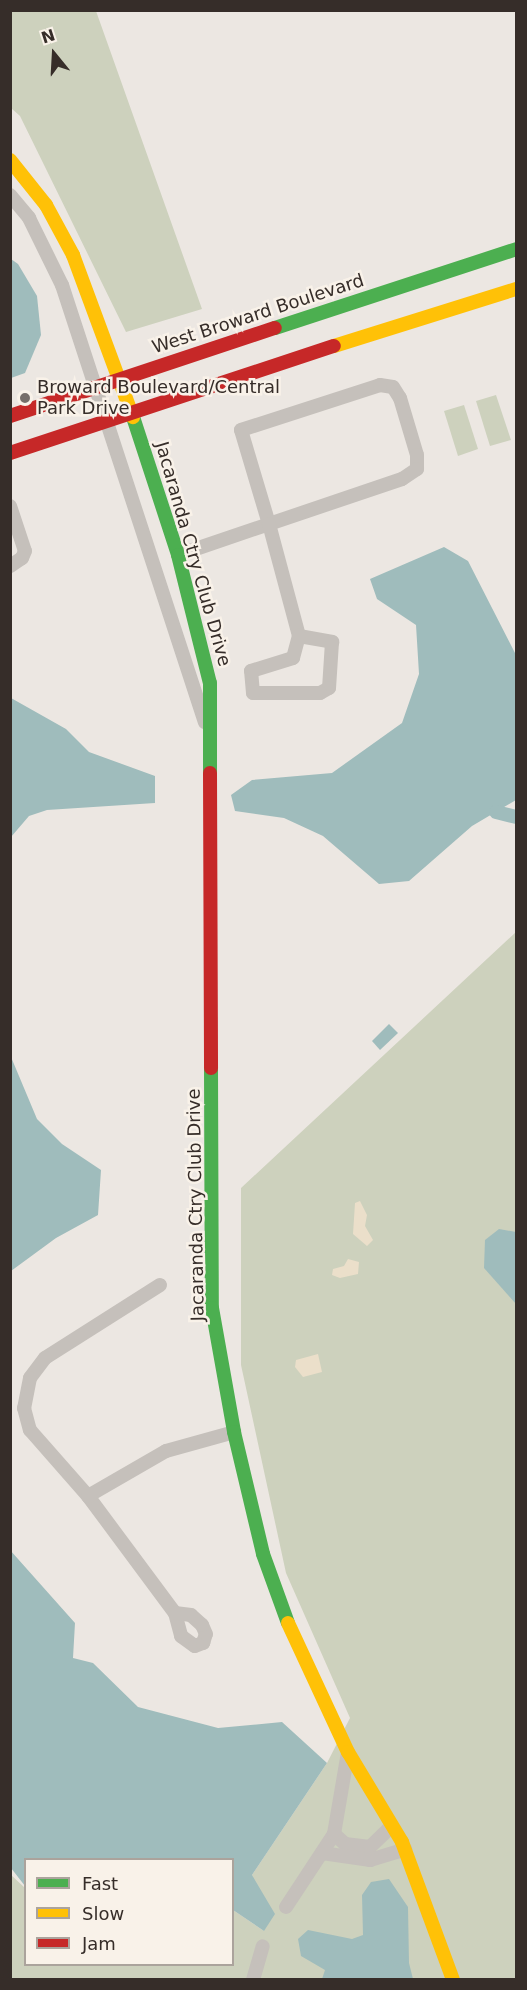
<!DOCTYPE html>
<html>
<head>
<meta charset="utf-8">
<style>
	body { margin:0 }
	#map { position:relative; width:527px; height:1990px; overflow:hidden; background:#ece7e2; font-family:"DejaVu Sans",sans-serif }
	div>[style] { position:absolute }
	.green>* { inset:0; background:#cdd1bd }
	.sand>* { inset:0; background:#ebdfca }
	.water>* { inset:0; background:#9fbcbc }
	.canal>* { height:14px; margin:-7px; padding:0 7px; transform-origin:7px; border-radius:7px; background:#9fbcbc }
	.street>* { height:14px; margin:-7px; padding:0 7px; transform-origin:7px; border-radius:7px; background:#c5c0bb }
	.fast>* { height:14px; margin:-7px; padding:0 7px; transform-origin:7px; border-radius:7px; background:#4caf50 }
	.slow>* { height:14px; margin:-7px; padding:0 7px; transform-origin:7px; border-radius:7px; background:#ffc107 }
	.jam>* { height:14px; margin:-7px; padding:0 7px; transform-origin:7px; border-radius:7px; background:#c62828 }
	.dots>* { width:16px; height:16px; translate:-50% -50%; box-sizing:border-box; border:3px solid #f9f2e9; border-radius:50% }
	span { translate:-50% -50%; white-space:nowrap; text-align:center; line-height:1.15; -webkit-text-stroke:5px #f9f2e9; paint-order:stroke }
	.street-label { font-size:18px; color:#362d29 }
	.poi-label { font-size:18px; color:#362d29 }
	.left { translate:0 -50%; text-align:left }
	.frame { position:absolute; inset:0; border:12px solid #362d29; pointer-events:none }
	.legend { position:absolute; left:24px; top:1858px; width:210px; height:108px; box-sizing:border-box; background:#f9f2e9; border:2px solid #aba39c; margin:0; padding:8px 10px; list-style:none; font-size:18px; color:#362d29 }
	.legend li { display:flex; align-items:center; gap:12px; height:30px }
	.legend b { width:30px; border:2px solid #aba39c }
	.north { position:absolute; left:24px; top:24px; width:60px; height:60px; -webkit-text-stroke:4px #f9f2e9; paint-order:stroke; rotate:342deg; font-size:16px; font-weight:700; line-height:24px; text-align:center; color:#362d29 }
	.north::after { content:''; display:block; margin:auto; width:21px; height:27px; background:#362d29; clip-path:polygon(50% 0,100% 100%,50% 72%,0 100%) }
</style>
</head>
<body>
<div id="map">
	<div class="green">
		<div style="clip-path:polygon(11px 10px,96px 11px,202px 309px,126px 332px,20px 116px,11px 108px)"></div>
		<div style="clip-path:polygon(496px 395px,511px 440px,490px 446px,476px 401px)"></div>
		<div style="clip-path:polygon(464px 405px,478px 449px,458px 456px,444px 411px)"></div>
		<div style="clip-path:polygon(516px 932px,516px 1979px,11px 1979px,10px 1874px,25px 1888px,26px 1964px,232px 1964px,233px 1910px,264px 1931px,252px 1875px,327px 1763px,350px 1718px,286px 1573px,241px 1365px,241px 1188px)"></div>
	</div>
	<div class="sand">
		<div style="clip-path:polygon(360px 1201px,367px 1215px,365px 1226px,373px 1240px,367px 1246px,353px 1234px,355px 1203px)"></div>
		<div style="clip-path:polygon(348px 1259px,359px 1262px,358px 1274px,340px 1278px,332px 1275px,333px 1269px,344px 1266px)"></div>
		<div style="clip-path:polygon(318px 1354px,322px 1372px,303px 1377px,295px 1367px,296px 1360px)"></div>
	</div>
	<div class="water">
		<div style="clip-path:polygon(11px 259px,18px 264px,37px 296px,41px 335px,25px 373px,11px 378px)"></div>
		<div style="clip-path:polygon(444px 547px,468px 561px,516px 655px,516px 800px,472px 826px,409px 881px,379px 884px,323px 836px,284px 818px,235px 811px,231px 795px,252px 780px,332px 773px,402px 723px,419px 674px,416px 625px,377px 599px,370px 579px)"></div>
		<div style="clip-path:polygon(11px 698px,66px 729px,89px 752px,155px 776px,155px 803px,47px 810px,29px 816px,11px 837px)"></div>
		<div style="clip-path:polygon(389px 1024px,398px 1033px,380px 1050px,372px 1041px)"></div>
		<div style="clip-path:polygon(11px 1057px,37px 1119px,62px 1144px,101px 1170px,98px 1215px,56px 1238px,11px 1271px)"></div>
		<div style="clip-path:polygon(499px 1229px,516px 1232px,516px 1304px,484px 1268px,485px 1240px)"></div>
		<div style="clip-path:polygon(10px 1550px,75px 1623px,73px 1658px,93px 1663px,138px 1707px,218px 1728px,282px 1722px,327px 1763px,252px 1875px,275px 1914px,264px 1931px,233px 1910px,232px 1860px,26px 1860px,25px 1886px,11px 1868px)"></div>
		<div style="clip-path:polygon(389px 1879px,408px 1907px,409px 1963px,413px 1979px,322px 1979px,325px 1970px,301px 1956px,298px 1939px,308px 1930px,352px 1939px,363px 1935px,362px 1895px,371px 1882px)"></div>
	</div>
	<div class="canal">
		<div style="left:496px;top:812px;width:21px;rotate:14deg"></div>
	</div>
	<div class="street">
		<div style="left:10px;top:195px;width:30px;rotate:50deg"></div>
		<div style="left:29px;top:218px;width:75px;rotate:63.8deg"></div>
		<div style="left:62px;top:285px;width:460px;rotate:71.9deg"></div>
		<div style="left:10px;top:506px;width:47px;rotate:71.6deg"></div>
		<div style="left:25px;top:551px;width:8px;rotate:113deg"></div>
		<div style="left:22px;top:558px;width:14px;rotate:146deg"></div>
		<div style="left:178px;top:555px;width:96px;rotate:-18.8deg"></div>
		<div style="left:269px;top:524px;width:98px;rotate:-106.6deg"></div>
		<div style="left:241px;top:430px;width:146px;rotate:-17.9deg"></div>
		<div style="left:380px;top:385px;width:13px;rotate:9deg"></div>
		<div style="left:393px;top:387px;width:13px;rotate:58deg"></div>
		<div style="left:400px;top:398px;width:59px;rotate:73.4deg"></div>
		<div style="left:417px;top:455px;width:14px;rotate:90deg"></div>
		<div style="left:417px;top:469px;width:18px;rotate:146deg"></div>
		<div style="left:402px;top:479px;width:140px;rotate:161.3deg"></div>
		<div style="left:269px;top:524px;width:116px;rotate:75deg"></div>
		<div style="left:299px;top:636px;width:34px;rotate:10deg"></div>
		<div style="left:332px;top:642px;width:46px;rotate:93.7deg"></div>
		<div style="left:329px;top:688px;width:10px;rotate:151deg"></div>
		<div style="left:320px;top:693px;width:67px;rotate:180deg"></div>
		<div style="left:253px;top:693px;width:22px;rotate:-95deg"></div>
		<div style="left:251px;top:671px;width:44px;rotate:-17.2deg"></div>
		<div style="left:293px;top:658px;width:23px;rotate:-75deg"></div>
		<div style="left:160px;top:1285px;width:136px;rotate:147.6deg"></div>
		<div style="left:45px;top:1358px;width:25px;rotate:127deg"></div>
		<div style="left:30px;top:1378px;width:31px;rotate:101deg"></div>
		<div style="left:24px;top:1408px;width:23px;rotate:75deg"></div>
		<div style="left:30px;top:1430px;width:88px;rotate:48.7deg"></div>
		<div style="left:88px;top:1496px;width:146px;rotate:53.4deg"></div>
		<div style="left:175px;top:1613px;width:24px;rotate:75deg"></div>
		<div style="left:181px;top:1636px;width:17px;rotate:36deg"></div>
		<div style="left:195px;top:1646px;width:9px;rotate:-21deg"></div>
		<div style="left:203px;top:1643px;width:9px;rotate:-72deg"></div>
		<div style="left:206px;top:1634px;width:10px;rotate:-114deg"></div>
		<div style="left:202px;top:1625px;width:15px;rotate:-138deg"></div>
		<div style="left:191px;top:1615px;width:16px;rotate:-173deg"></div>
		<div style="left:88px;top:1496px;width:90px;rotate:-30deg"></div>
		<div style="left:166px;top:1451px;width:71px;rotate:-15.6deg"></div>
		<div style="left:334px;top:1834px;width:15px;rotate:42deg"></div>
		<div style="left:345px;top:1844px;width:25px;rotate:7deg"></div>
		<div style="left:370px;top:1847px;width:30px;rotate:-44deg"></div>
		<div style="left:322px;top:1853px;width:49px;rotate:8.3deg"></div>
		<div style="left:370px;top:1860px;width:37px;rotate:-17deg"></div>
		<div style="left:286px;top:1907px;width:87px;rotate:-56.7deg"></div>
		<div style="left:334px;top:1834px;width:83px;rotate:-80.3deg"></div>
		<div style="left:253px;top:1980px;width:35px;rotate:-74deg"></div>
	</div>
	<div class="fast">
		<div style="left:275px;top:328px;width:254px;rotate:-18.1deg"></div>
		<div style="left:133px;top:417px;width:145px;rotate:71.9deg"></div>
		<div style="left:178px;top:555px;width:132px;rotate:76deg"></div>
		<div style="left:210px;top:683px;width:90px;rotate:90deg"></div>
		<div style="left:211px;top:1068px;width:240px;rotate:89.8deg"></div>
		<div style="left:212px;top:1308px;width:126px;rotate:79.9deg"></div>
		<div style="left:234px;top:1432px;width:125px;rotate:76.6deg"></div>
		<div style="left:263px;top:1554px;width:73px;rotate:70.1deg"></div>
	</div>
	<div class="slow">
		<div style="left:10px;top:160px;width:58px;rotate:51.3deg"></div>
		<div style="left:46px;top:205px;width:57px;rotate:61.6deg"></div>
		<div style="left:73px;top:255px;width:173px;rotate:69.7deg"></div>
		<div style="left:334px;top:346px;width:191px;rotate:-17.4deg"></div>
		<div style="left:288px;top:1623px;width:142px;rotate:65.1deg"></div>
		<div style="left:348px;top:1752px;width:105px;rotate:59deg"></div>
		<div style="left:402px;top:1842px;width:147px;rotate:69.7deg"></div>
	</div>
	<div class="jam">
		<div style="left:10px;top:416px;width:279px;rotate:-18.4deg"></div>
		<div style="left:10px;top:453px;width:341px;rotate:-18.3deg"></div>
		<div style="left:210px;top:773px;width:295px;rotate:89.8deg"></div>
	</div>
	<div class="dots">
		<div style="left:25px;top:398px;background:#766e6a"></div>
	</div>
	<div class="street-label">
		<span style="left:258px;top:314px;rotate:-18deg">West Broward Boulevard</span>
		<span style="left:193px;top:554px;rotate:74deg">Jacaranda Ctry Club Drive</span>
		<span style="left:196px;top:1205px;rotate:-91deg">Jacaranda Ctry Club Drive</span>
	</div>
	<div class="poi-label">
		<span class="left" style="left:37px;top:398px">Broward Boulevard/Central<br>Park Drive</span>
	</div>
	<div class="frame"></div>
	<ul class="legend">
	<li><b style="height:8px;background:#4caf50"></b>Fast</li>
	<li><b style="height:8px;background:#ffc107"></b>Slow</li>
	<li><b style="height:8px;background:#c62828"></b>Jam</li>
	</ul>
	<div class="north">N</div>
</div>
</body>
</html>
